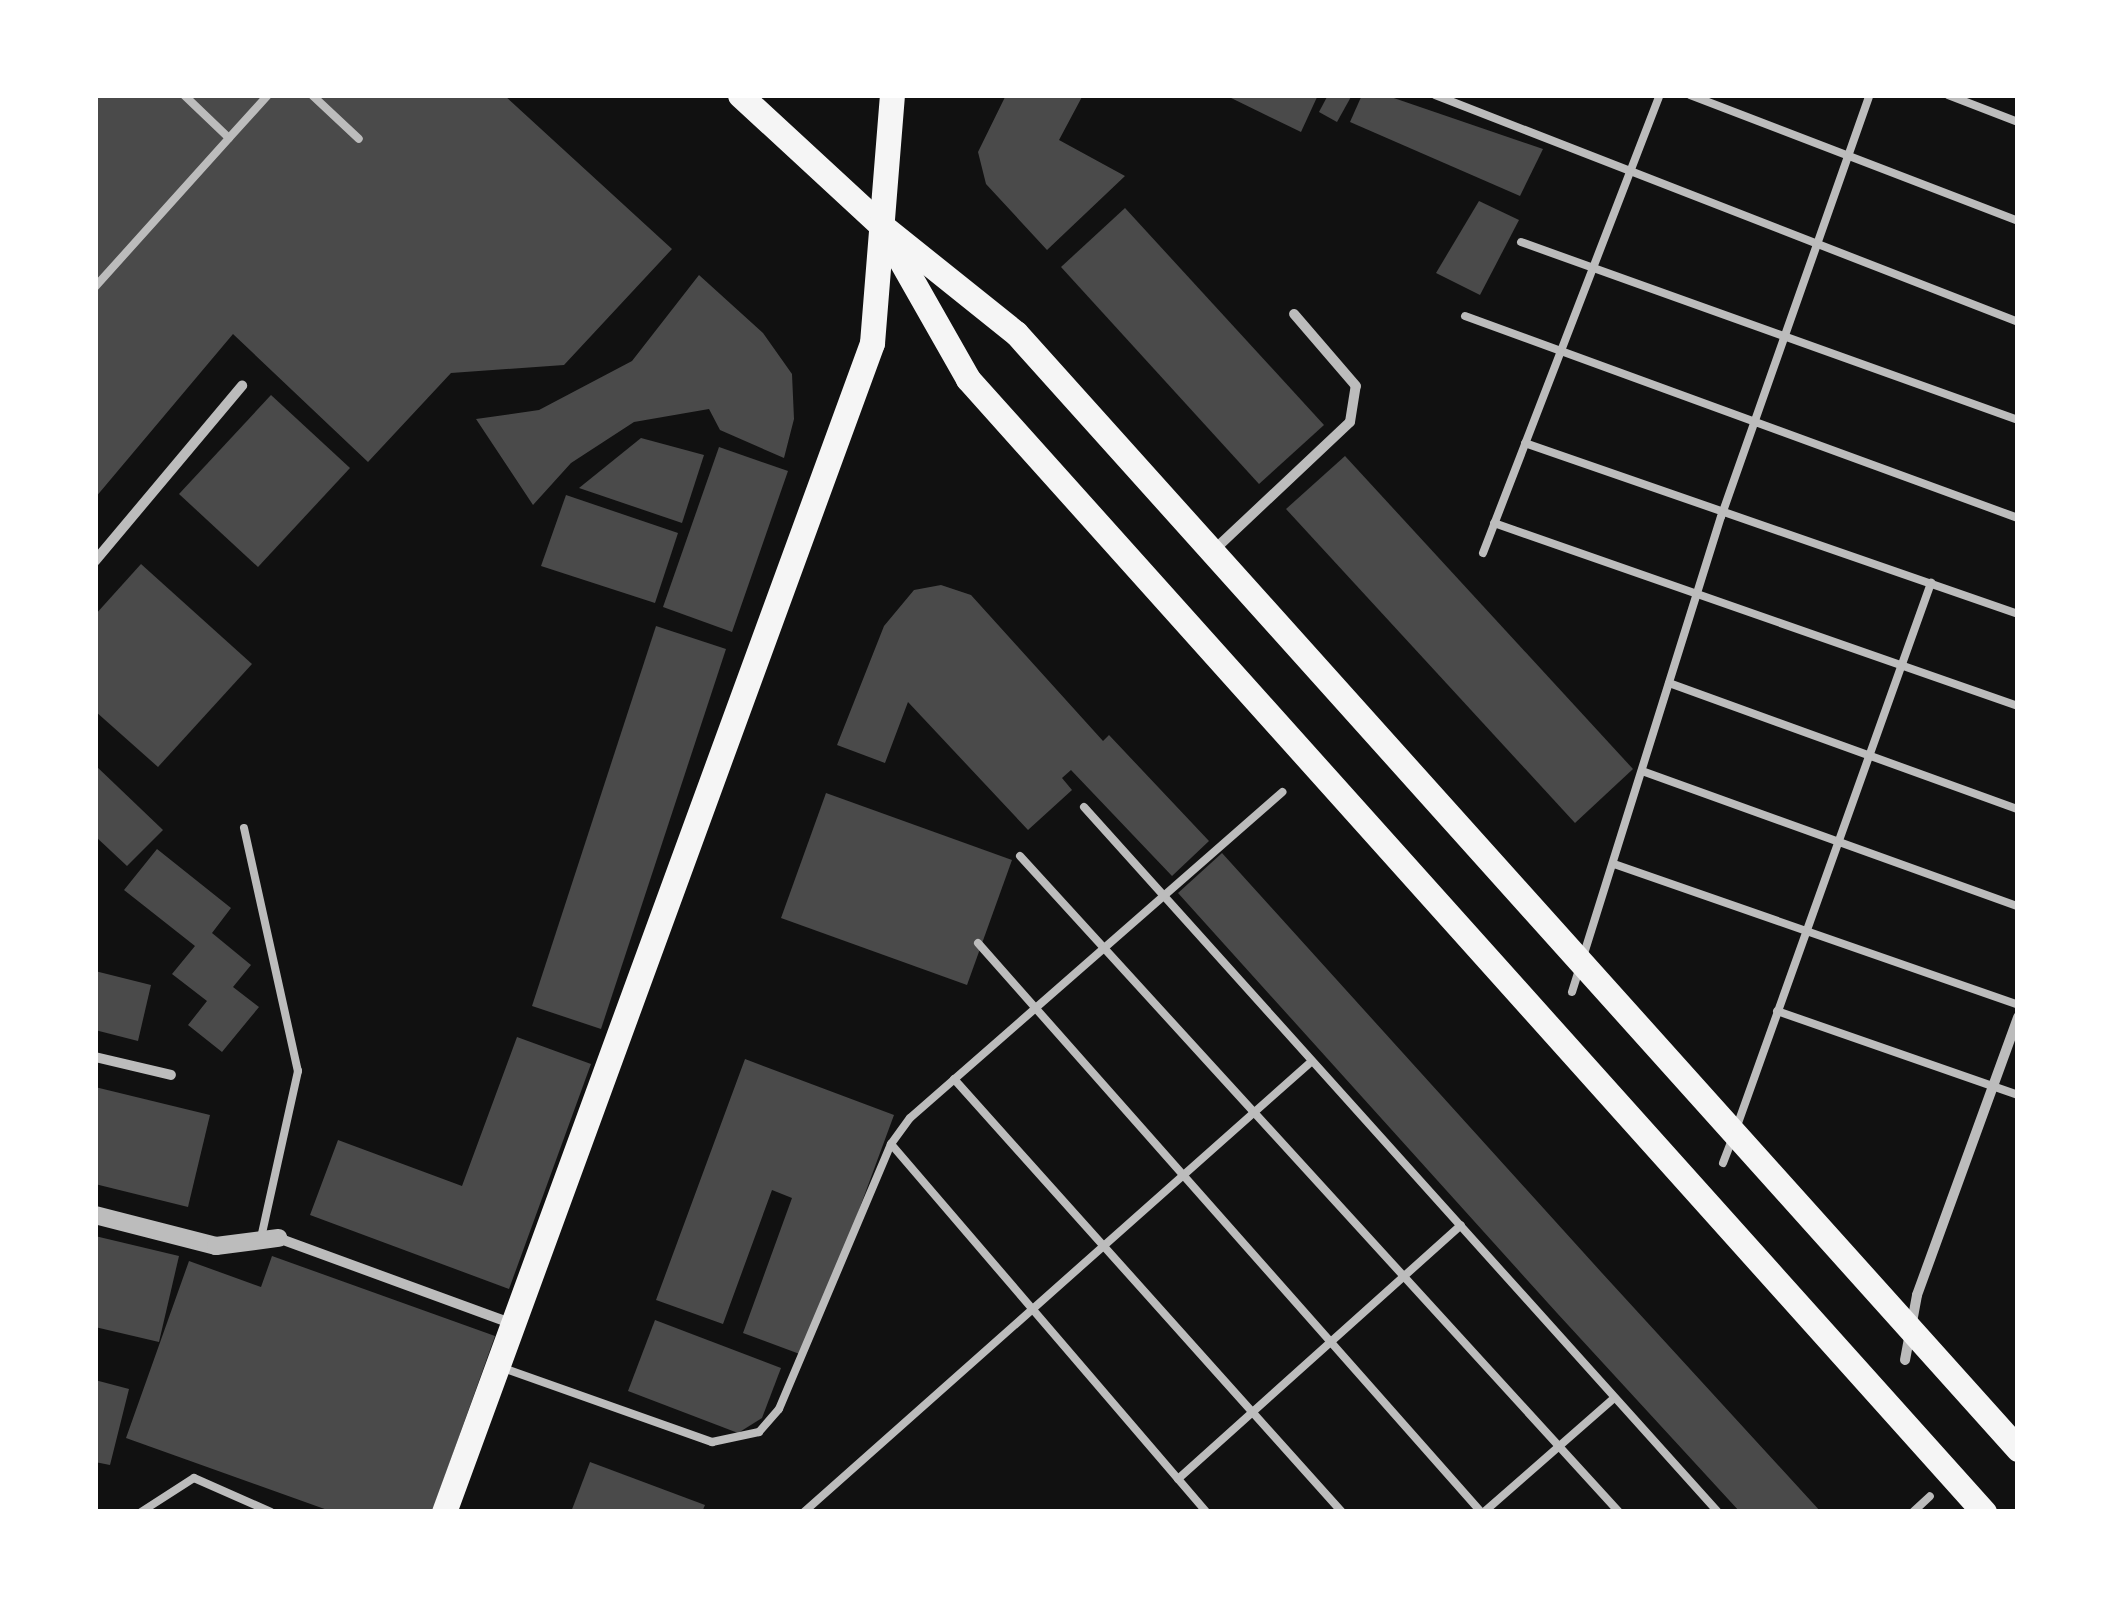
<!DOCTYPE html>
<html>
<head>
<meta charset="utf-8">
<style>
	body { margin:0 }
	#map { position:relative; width:2113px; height:1607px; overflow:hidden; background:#111; font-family:"Work Sans",sans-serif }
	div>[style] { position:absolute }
	.building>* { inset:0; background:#4a4a4a }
	.service>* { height:8px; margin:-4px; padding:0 4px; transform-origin:4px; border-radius:4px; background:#bcbcbc }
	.minor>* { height:10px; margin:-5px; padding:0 5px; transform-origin:5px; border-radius:5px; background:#bcbcbc }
	.tertiary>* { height:18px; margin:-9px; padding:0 9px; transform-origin:9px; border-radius:9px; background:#bcbcbc }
	.primary>* { height:25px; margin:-12.5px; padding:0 12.5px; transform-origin:12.5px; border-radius:12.5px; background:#f5f5f5 }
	span { translate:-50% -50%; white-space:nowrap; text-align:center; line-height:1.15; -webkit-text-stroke:10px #fff; paint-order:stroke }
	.frame { position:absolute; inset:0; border:98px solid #fff; pointer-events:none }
</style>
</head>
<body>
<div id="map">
	<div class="building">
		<div style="clip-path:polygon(95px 95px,504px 95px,672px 249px,564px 365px,451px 373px,368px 462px,233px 334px,95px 498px)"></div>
		<div style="clip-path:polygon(1006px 95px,1083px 95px,1059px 140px,1125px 176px,1047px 250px,986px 184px,978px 152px)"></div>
		<div style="clip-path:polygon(1225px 95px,1318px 95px,1301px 132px)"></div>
		<div style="clip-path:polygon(1328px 95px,1352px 95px,1337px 122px,1319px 112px)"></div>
		<div style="clip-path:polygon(1362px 95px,1385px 95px,1543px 149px,1520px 196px,1350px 122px)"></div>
		<div style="clip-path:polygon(1479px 201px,1519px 220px,1480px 295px,1436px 273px)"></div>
		<div style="clip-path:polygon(1125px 208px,1324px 425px,1259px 484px,1061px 267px)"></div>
		<div style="clip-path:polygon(699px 275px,763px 333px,792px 374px,794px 419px,784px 458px,720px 430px,709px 409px,634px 422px,571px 463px,533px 505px,476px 419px,539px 410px,632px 361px)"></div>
		<div style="clip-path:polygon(271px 395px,350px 468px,258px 567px,179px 494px)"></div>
		<div style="clip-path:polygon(641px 438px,704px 455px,682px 523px,579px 488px)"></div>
		<div style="clip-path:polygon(719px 447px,788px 471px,732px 632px,663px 607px)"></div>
		<div style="clip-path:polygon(1345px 456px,1633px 769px,1575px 823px,1286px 509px)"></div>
		<div style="clip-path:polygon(566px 495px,678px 533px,655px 603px,541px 566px)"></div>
		<div style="clip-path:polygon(141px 564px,252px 664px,158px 767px,95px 711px,95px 615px)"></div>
		<div style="clip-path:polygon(941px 585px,971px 595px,1103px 741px,1109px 735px,1209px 841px,1172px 876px,1071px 770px,1062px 778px,1072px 790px,1028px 830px,908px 702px,885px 763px,837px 745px,884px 626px,914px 590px)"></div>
		<div style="clip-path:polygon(656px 626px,726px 649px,601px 1029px,532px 1006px)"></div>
		<div style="clip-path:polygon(95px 765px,163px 830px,127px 866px,95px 836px)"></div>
		<div style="clip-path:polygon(826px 793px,1012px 860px,967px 985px,781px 918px)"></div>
		<div style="clip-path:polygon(157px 849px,231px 908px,212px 933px,251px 965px,233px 987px,259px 1007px,222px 1052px,188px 1025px,207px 1001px,172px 974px,195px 946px,124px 890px)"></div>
		<div style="clip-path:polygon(1222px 853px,1602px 1273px,1821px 1512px,1740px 1512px,1557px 1313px,1178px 893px)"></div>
		<div style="clip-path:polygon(95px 971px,151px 985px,138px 1041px,95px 1030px)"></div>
		<div style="clip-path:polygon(517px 1037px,591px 1064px,509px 1289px,310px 1215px,338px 1140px,462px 1186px)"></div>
		<div style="clip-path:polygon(745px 1059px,894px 1115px,805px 1356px,743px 1333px,792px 1198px,772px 1190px,723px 1324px,656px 1300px)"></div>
		<div style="clip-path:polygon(95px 1087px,210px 1115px,188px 1207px,95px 1184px)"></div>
		<div style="clip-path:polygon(95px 1236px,179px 1256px,159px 1342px,95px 1327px)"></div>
		<div style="clip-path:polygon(272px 1256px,495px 1336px,432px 1512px,333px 1512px,126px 1438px,189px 1261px,261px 1287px)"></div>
		<div style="clip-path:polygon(655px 1320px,781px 1368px,762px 1418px,738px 1433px,628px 1391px)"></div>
		<div style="clip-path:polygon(95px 1380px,129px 1389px,110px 1465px,95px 1462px)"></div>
		<div style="clip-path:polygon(590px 1462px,705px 1505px,702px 1512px,571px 1512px)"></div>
	</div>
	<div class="service">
		<div style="left:184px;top:95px;width:62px;rotate:43.7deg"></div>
		<div style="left:229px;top:138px;width:58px;rotate:-47.8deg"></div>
		<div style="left:312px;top:95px;width:64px;rotate:43.1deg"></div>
		<div style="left:1435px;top:95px;width:626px;rotate:21.27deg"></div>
		<div style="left:1690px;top:95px;width:351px;rotate:21deg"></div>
		<div style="left:1948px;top:95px;width:75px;rotate:21.1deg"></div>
		<div style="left:1521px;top:242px;width:528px;rotate:19.7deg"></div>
		<div style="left:95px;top:287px;width:200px;rotate:-48deg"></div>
		<div style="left:1465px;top:316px;width:589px;rotate:20.07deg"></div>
		<div style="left:1525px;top:443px;width:522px;rotate:19.13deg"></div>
		<div style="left:1494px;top:523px;width:555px;rotate:19.25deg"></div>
		<div style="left:1483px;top:553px;width:491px;rotate:-68.9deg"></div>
		<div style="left:1669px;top:683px;width:371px;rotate:19.9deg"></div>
		<div style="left:1642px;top:771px;width:400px;rotate:19.8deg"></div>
		<div style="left:1084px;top:807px;width:948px;rotate:48.04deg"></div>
		<div style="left:244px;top:828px;width:249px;rotate:77.5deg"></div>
		<div style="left:298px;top:1071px;width:171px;rotate:102.5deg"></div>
		<div style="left:1020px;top:856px;width:888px;rotate:47.6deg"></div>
		<div style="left:1614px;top:864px;width:428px;rotate:19.2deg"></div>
		<div style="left:978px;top:943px;width:759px;rotate:48.52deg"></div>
		<div style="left:1572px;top:992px;width:498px;rotate:-72.6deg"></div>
		<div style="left:1721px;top:517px;width:448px;rotate:-70.6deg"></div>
		<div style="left:1777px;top:1011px;width:255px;rotate:19.2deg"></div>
		<div style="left:954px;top:1079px;width:581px;rotate:48.14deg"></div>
		<div style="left:1737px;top:1126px;width:577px;rotate:-70.34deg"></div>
		<div style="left:891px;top:1144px;width:484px;rotate:49.4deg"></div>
		<div style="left:1723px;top:1163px;width:26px;rotate:-69deg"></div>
		<div style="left:503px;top:1368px;width:222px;rotate:19.5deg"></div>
		<div style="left:712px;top:1442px;width:48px;rotate:-12deg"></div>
		<div style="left:759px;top:1432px;width:30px;rotate:-49deg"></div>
		<div style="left:779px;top:1409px;width:288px;rotate:-67.1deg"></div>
		<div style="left:891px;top:1144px;width:32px;rotate:-54deg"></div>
		<div style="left:910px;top:1118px;width:495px;rotate:-41.2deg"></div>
		<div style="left:1178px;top:1479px;width:380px;rotate:-41.9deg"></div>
		<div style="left:141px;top:1512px;width:63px;rotate:-32.7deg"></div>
		<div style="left:194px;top:1478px;width:84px;rotate:23.8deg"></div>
		<div style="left:804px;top:1512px;width:679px;rotate:-41.6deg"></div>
		<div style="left:1484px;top:1512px;width:173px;rotate:-41.2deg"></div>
		<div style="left:1913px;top:1512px;width:23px;rotate:-43deg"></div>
	</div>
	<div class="minor">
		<div style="left:1213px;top:551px;width:188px;rotate:-43.3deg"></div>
		<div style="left:1350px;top:422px;width:36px;rotate:-81deg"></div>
		<div style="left:1356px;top:386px;width:95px;rotate:-130.7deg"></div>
		<div style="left:95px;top:561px;width:229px;rotate:-50deg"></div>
		<div style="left:95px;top:1057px;width:78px;rotate:13.3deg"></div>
		<div style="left:278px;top:1238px;width:250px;rotate:20.1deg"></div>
		<div style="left:1905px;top:1360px;width:66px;rotate:-79.5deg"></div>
		<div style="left:1917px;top:1295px;width:296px;rotate:-70deg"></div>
	</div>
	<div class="tertiary">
		<div style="left:95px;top:1215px;width:125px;rotate:14.4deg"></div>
		<div style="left:216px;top:1246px;width:63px;rotate:-7.4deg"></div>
	</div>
	<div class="primary">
		<div style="left:740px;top:95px;width:192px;rotate:42.7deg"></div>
		<div style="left:881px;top:225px;width:173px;rotate:38.7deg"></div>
		<div style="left:1016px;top:333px;width:1500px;rotate:48.08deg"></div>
		<div style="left:888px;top:238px;width:162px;rotate:60.4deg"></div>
		<div style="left:968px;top:379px;width:1522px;rotate:48.12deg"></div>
		<div style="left:444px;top:1512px;width:1245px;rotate:-69.89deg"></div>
		<div style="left:872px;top:343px;width:249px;rotate:-85.4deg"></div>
	</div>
	<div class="frame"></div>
</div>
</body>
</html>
